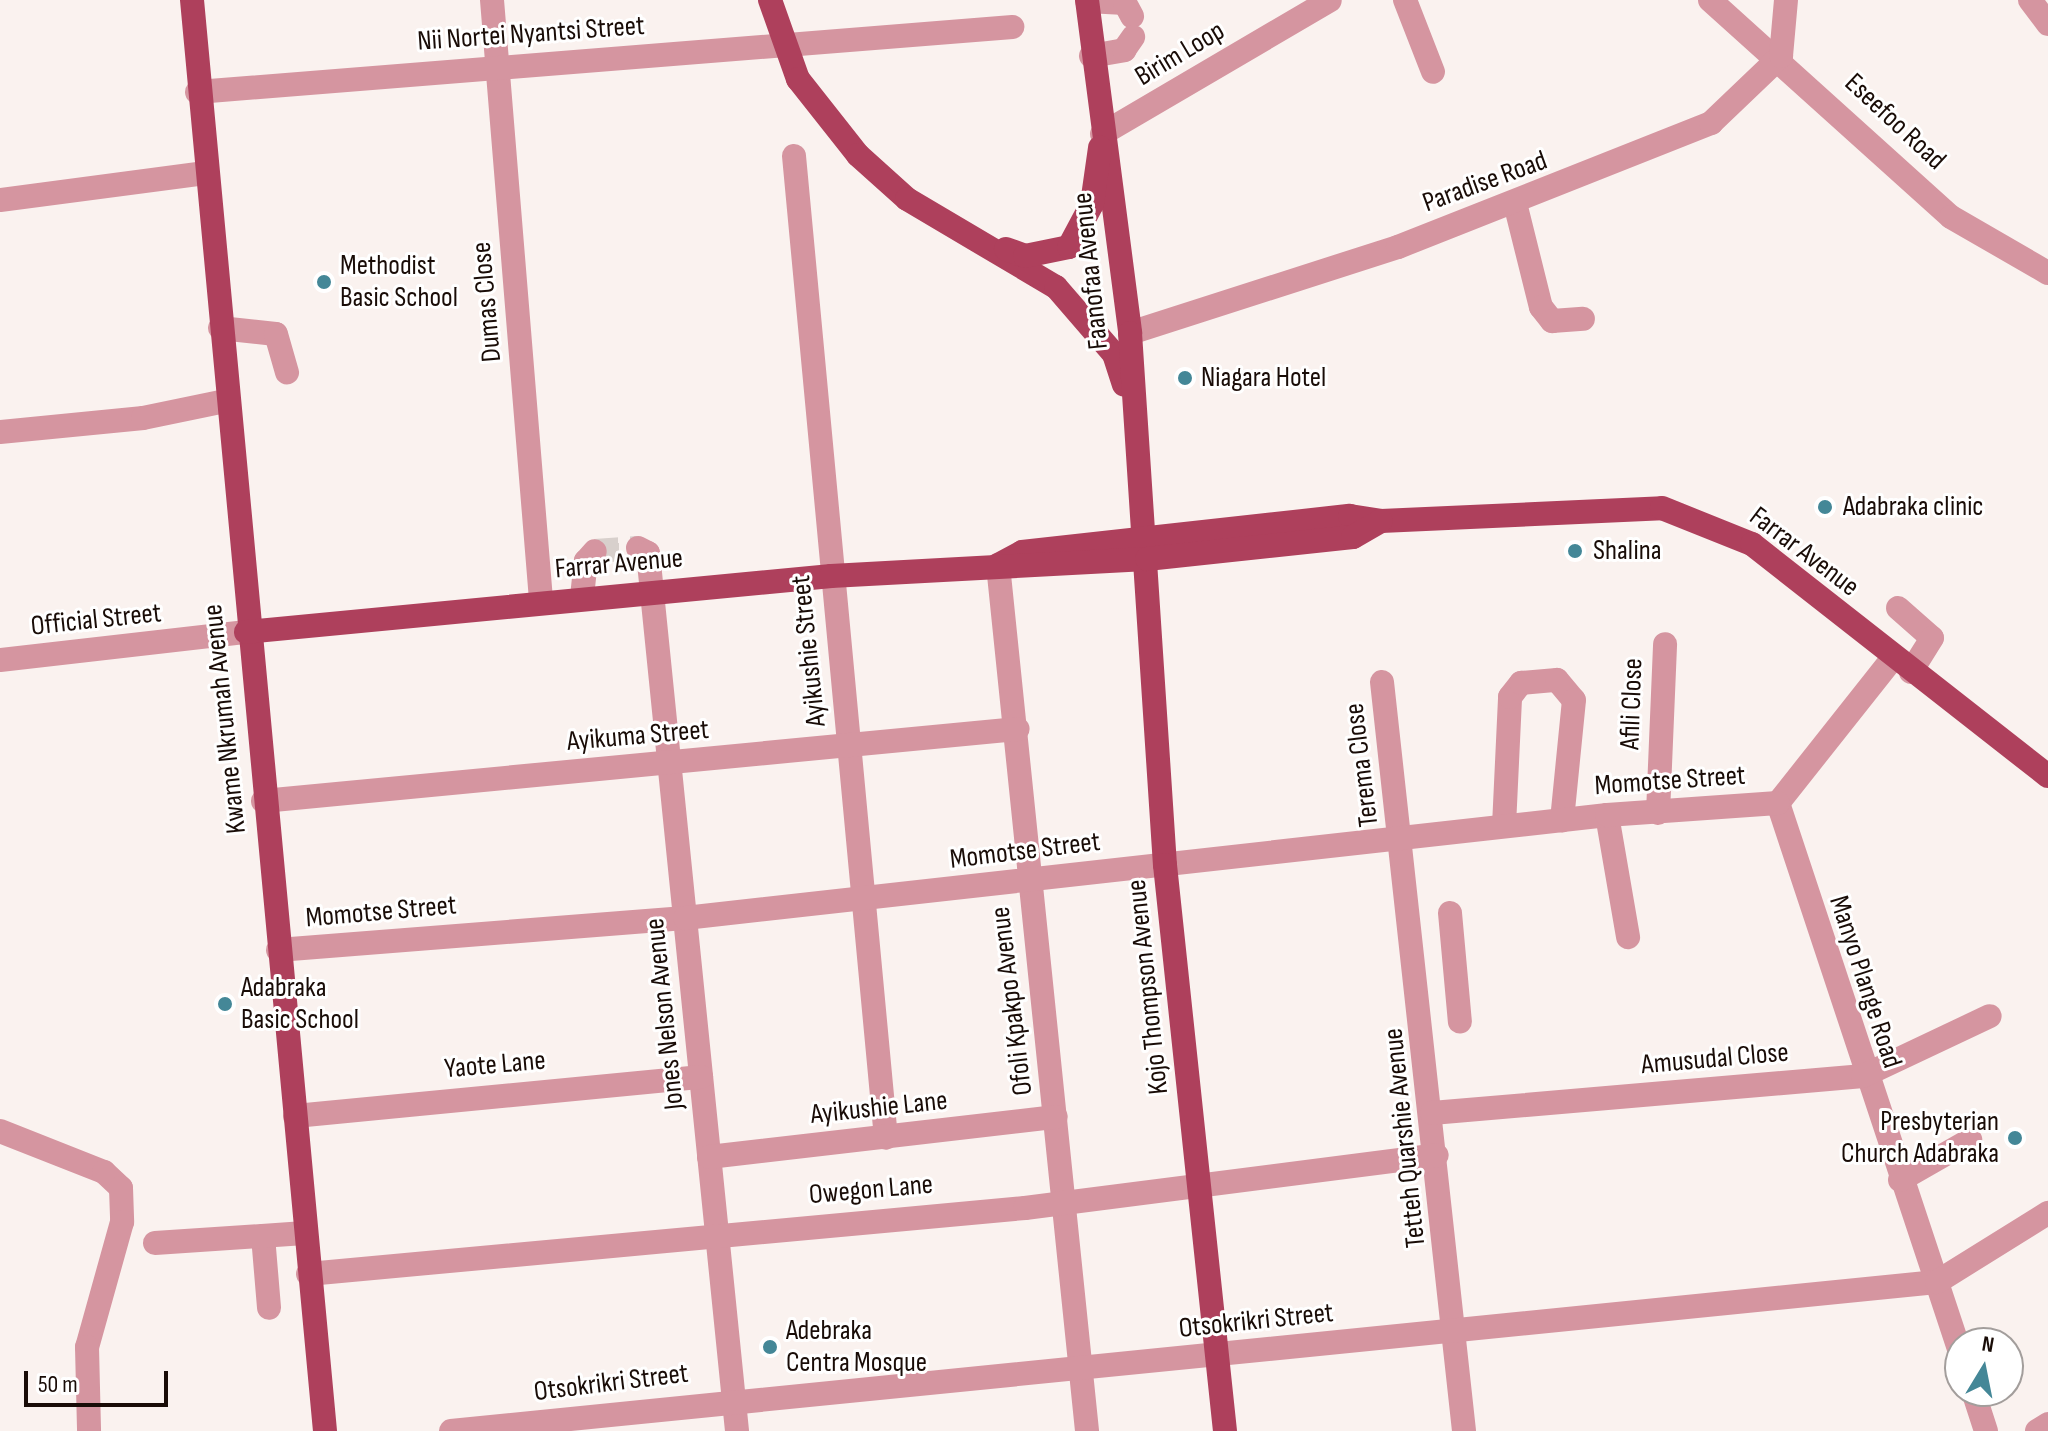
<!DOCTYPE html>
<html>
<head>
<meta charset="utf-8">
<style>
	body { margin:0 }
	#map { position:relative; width:2048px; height:1431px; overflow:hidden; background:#faf2ef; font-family:"Sofia Sans Condensed",sans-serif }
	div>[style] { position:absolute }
	.minor-tunnel>* { height:24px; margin-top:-12px; transform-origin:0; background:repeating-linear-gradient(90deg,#d8d0cc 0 24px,transparent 0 36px) }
	.minor>* { height:24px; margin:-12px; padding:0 12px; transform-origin:12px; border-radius:12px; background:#d595a0 }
	.major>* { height:24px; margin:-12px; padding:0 12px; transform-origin:12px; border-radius:12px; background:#ae405c }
	.dots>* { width:22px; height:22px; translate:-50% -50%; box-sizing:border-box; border:4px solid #fff; border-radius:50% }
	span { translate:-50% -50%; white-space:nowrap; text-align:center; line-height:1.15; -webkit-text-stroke:6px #fff; paint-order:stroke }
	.street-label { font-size:28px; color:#190c07 }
	.poi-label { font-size:28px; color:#190c07 }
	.left { translate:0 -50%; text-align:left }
	.right { translate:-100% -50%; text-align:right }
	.north { position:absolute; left:1944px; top:1327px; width:80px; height:80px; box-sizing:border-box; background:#fff; border:2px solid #a39e9c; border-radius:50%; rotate:10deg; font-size:22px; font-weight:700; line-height:32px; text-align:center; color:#190c07 }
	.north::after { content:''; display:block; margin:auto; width:28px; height:36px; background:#448797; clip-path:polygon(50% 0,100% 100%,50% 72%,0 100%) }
	.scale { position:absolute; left:24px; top:1371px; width:144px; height:36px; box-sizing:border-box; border:4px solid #190c07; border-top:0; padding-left:10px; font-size:24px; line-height:28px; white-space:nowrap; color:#190c07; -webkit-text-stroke:6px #fff; paint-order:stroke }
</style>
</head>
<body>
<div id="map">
	<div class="minor-tunnel">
		<div style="left:595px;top:551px;width:43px;rotate:-4deg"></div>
	</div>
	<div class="minor">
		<div style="left:492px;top:0;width:602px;rotate:85.33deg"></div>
		<div style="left:1405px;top:0;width:77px;rotate:68.7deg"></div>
		<div style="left:1710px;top:0;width:324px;rotate:42deg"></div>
		<div style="left:1951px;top:217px;width:112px;rotate:30deg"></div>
		<div style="left:2030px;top:0;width:30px;rotate:53deg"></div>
		<div style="left:1087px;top:1px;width:38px;rotate:3deg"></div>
		<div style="left:1125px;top:3px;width:15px;rotate:62deg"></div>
		<div style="left:1091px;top:56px;width:34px;rotate:-10deg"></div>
		<div style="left:1124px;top:50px;width:16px;rotate:-55deg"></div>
		<div style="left:197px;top:92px;width:818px;rotate:-4.56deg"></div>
		<div style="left:1102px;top:134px;width:264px;rotate:-30.4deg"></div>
		<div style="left:794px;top:156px;width:986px;rotate:84.65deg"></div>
		<div style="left:0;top:200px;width:207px;rotate:-7.5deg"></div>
		<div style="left:1515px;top:203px;width:107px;rotate:76deg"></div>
		<div style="left:1541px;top:307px;width:18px;rotate:52deg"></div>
		<div style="left:1552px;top:321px;width:31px;rotate:-4deg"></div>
		<div style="left:220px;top:328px;width:56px;rotate:6.1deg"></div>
		<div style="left:276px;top:334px;width:40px;rotate:74deg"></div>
		<div style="left:1130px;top:333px;width:281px;rotate:-17.8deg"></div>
		<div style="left:1398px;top:247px;width:337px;rotate:-21.6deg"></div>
		<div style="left:1711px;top:123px;width:97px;rotate:-43.7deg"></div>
		<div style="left:1781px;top:56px;width:56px;rotate:-84.9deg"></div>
		<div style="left:0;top:432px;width:144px;rotate:-5.6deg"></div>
		<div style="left:143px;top:418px;width:84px;rotate:-11.7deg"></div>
		<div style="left:638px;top:548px;width:11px;rotate:27deg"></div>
		<div style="left:648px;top:553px;width:882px;rotate:84.21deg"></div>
		<div style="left:998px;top:565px;width:871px;rotate:84.13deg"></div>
		<div style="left:582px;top:597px;width:36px;rotate:-84deg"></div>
		<div style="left:586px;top:561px;width:13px;rotate:-48deg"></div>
		<div style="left:1898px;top:608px;width:45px;rotate:41.4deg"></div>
		<div style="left:1932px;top:638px;width:40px;rotate:122deg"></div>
		<div style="left:0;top:660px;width:248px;rotate:-6.5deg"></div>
		<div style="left:1382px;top:682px;width:753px;rotate:83.75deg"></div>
		<div style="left:263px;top:801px;width:758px;rotate:-5.45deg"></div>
		<div style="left:1778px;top:803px;width:578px;rotate:71.66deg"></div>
		<div style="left:1778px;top:803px;width:184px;rotate:-51.6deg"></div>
		<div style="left:1658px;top:813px;width:169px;rotate:-87.6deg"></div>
		<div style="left:1607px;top:815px;width:124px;rotate:80.2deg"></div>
		<div style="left:1504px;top:826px;width:129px;rotate:-87.3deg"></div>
		<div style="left:1510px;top:697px;width:18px;rotate:-52deg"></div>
		<div style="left:1521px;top:683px;width:36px;rotate:-5deg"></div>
		<div style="left:1557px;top:680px;width:26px;rotate:50deg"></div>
		<div style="left:1574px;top:700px;width:121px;rotate:95.7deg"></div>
		<div style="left:1450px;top:913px;width:109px;rotate:84.8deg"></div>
		<div style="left:278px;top:950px;width:408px;rotate:-4.5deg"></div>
		<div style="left:685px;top:918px;width:928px;rotate:-6.37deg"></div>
		<div style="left:1607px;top:815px;width:171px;rotate:-4deg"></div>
		<div style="left:1432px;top:1113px;width:433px;rotate:-4.9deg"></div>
		<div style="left:1863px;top:1076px;width:140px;rotate:-25.3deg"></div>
		<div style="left:295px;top:1116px;width:408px;rotate:-5.5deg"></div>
		<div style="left:0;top:1131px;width:112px;rotate:21.5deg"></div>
		<div style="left:104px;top:1172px;width:23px;rotate:43deg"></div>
		<div style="left:121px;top:1188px;width:34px;rotate:88deg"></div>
		<div style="left:122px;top:1222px;width:130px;rotate:105.6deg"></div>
		<div style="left:87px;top:1347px;width:84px;rotate:88.6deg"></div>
		<div style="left:709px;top:1157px;width:349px;rotate:-6.6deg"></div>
		<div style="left:1900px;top:1180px;width:81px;rotate:-29.7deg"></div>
		<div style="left:263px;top:1236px;width:72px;rotate:85.2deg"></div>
		<div style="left:155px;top:1243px;width:150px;rotate:-3.8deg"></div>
		<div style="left:308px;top:1274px;width:720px;rotate:-5.26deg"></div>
		<div style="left:1025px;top:1208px;width:415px;rotate:-7.3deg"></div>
		<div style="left:1973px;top:1391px;width:42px;rotate:72deg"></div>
		<div style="left:451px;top:1431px;width:1493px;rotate:-5.73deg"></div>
		<div style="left:1937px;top:1282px;width:131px;rotate:-31.9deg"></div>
		<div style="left:2037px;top:1431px;width:13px;rotate:-32deg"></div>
	</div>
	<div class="major">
		<div style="left:192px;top:0;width:1437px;rotate:84.69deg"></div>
		<div style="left:770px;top:0;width:84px;rotate:70.5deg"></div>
		<div style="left:798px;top:79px;width:97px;rotate:51.7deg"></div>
		<div style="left:858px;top:155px;width:66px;rotate:41.9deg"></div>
		<div style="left:907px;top:199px;width:173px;rotate:30.6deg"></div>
		<div style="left:1056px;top:287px;width:89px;rotate:49.1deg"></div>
		<div style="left:1114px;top:354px;width:32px;rotate:72deg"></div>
		<div style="left:1087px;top:0;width:336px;rotate:82.6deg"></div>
		<div style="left:1130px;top:333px;width:533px;rotate:86.24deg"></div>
		<div style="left:1165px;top:865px;width:569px;rotate:83.95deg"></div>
		<div style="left:1006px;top:249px;width:20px;rotate:20deg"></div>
		<div style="left:1025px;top:256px;width:45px;rotate:-11.6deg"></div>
		<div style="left:1069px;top:247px;width:49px;rotate:-61.9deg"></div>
		<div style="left:1092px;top:204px;width:57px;rotate:-81.9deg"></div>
		<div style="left:998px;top:565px;width:27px;rotate:-28deg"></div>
		<div style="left:1022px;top:552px;width:330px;rotate:-6.3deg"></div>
		<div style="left:1350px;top:516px;width:31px;rotate:9deg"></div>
		<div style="left:1381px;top:521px;width:281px;rotate:-2.6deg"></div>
		<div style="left:1662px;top:508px;width:97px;rotate:21.8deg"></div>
		<div style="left:1752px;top:544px;width:376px;rotate:38.1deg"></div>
		<div style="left:246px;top:632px;width:588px;rotate:-5.47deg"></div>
		<div style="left:831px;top:576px;width:316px;rotate:-3.1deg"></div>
		<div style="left:1147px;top:559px;width:207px;rotate:-6.1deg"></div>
		<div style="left:1353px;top:537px;width:32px;rotate:-30deg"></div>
	</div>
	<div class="dots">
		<div style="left:324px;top:282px;background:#448797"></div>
		<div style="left:1185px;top:378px;background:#448797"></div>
		<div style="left:1825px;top:507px;background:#448797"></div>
		<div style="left:1575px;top:551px;background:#448797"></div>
		<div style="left:225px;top:1004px;background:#448797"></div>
		<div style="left:2015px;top:1138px;background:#448797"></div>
		<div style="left:770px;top:1347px;background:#448797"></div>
	</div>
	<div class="street-label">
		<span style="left:531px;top:34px;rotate:-4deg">Nii Nortei Nyantsi Street</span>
		<span style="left:1180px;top:54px;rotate:-31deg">Birim Loop</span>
		<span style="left:1895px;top:122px;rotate:43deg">Eseefoo Road</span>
		<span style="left:1485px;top:182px;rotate:-20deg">Paradise Road</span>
		<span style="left:1091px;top:271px;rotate:-96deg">Faanofaa Avenue</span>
		<span style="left:487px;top:302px;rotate:-95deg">Dumas Close</span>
		<span style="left:1804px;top:552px;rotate:37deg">Farrar Avenue</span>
		<span style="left:619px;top:564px;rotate:-5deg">Farrar Avenue</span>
		<span style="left:96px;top:620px;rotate:-6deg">Official Street</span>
		<span style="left:809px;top:651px;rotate:-96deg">Ayikushie Street</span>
		<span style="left:1632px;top:704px;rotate:-88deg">Afili Close</span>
		<span style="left:225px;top:719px;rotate:-96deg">Kwame Nkrumah Avenue</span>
		<span style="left:638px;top:736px;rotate:-5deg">Ayikuma Street</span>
		<span style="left:1362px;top:765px;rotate:-97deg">Terema Close</span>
		<span style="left:1670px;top:781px;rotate:-4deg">Momotse Street</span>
		<span style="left:1025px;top:851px;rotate:-7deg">Momotse Street</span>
		<span style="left:381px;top:912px;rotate:-5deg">Momotse Street</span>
		<span style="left:1865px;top:982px;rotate:72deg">Manyo Plange Road</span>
		<span style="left:1148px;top:987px;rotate:-96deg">Kojo Thompson Avenue</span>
		<span style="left:1012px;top:1001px;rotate:-97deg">Ofoli Kpakpo Avenue</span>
		<span style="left:665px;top:1014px;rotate:-96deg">Jones Nelson Avenue</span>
		<span style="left:1715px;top:1059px;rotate:-5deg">Amusudal Close</span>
		<span style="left:495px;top:1065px;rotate:-5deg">Yaote Lane</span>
		<span style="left:879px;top:1108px;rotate:-6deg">Ayikushie Lane</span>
		<span style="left:1405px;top:1138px;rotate:-96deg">Tetteh Quarshie Avenue</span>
		<span style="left:871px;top:1190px;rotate:-5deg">Owegon Lane</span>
		<span style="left:1256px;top:1321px;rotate:-6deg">Otsokrikri Street</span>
		<span style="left:611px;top:1383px;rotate:-7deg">Otsokrikri Street</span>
	</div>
	<div class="poi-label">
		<span class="left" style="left:340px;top:282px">Methodist<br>Basic School</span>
		<span class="left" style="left:1201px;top:378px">Niagara Hotel</span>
		<span class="left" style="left:1843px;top:507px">Adabraka clinic</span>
		<span class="left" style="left:1593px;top:551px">Shalina</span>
		<span class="left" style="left:241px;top:1004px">Adabraka<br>Basic School</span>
		<span class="right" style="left:1999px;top:1138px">Presbyterian<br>Church Adabraka</span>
		<span class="left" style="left:786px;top:1347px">Adebraka<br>Centra Mosque</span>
	</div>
	<div class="north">N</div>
	<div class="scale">50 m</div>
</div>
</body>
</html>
